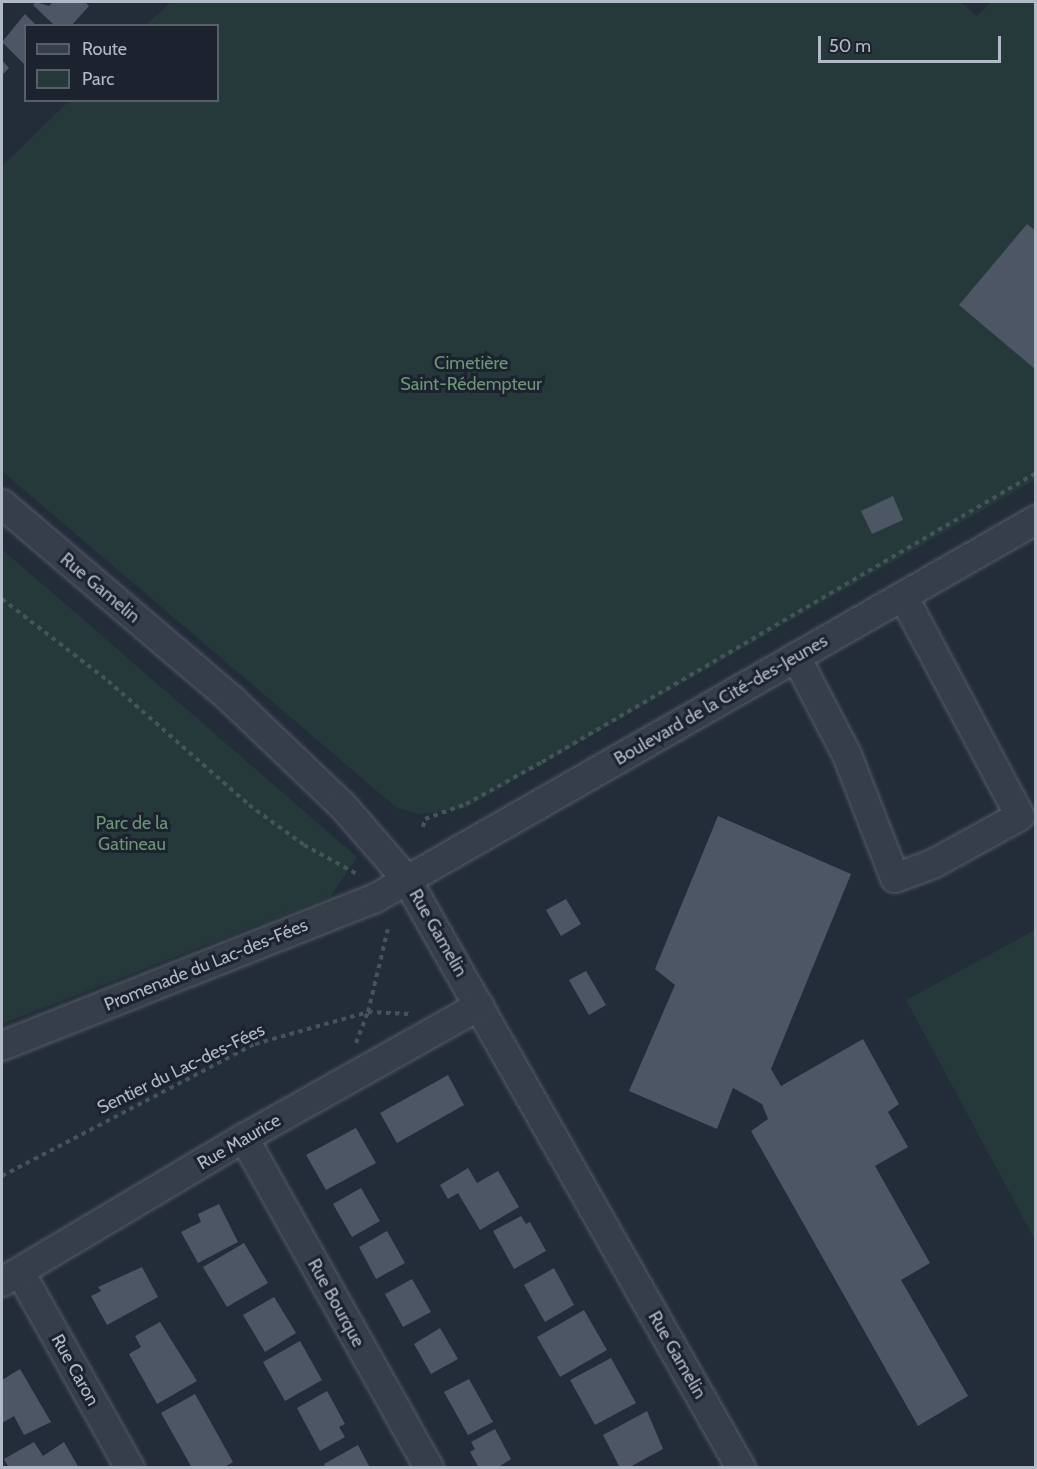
<!DOCTYPE html>
<html>
<head>
<meta charset="utf-8">
<style>
	body { margin:0 }
	#map { position:relative; width:1037px; height:1469px; overflow:hidden; background:#232c39; font-family:Cabin,sans-serif }
	div>[style] { position:absolute }
	.green>* { inset:0; background:#25383a }
	.building>* { inset:0; background:#4c5665 }
	.path>* { height:4px; margin-top:-2px; transform-origin:0; background:repeating-linear-gradient(90deg,#435558 0 4.5px,transparent 0 9px) }
	.roads { filter:drop-shadow(0 0 2px #555c68) drop-shadow(0 0 2px #555c68) }
	.minor>* { height:28px; margin:-14px; padding:0 14px; transform-origin:14px; border-radius:14px; background:#363e4a }
	span { translate:-50% -50%; white-space:nowrap; text-align:center; line-height:1.15; -webkit-text-stroke:6px #1c232e; paint-order:stroke }
	.park-label { font-size:18px; color:#6a9674 }
	.street-label { font-size:18px; color:#b2b9c6 }
	.frame { position:absolute; inset:0; border:3px solid #b2b9c6; pointer-events:none }
	.legend { position:absolute; left:24px; top:24px; width:195px; height:78px; box-sizing:border-box; background:#1c232e; border:2px solid #585f6b; margin:0; padding:8px 10px; list-style:none; font-size:18px; color:#b2b9c6 }
	.legend li { display:flex; align-items:center; gap:12px; height:30px }
	.legend b { width:30px; border:2px solid #585f6b }
	.scale { position:absolute; left:818px; top:36px; width:183px; height:27px; box-sizing:border-box; border:3px solid #b2b9c6; border-top:0; padding-left:8px; font-size:18px; line-height:21px; white-space:nowrap; color:#b2b9c6; -webkit-text-stroke:4px #1c232e; paint-order:stroke }
</style>
</head>
<body>
<div id="map">
	<div class="green">
		<div style="clip-path:polygon(171px 2px,961px 2px,977px 16px,991px 2px,1035px 2px,1035px 480px,466px 808px,421px 814px,397px 808px,2px 471px,2px 166px,69px 101px,218px 100px,218px 26px,146px 25px)"></div>
		<div style="clip-path:polygon(2px 549px,357px 857px,330px 897px,2px 1024px)"></div>
		<div style="clip-path:polygon(1035px 930px,1035px 1240px,906px 1000px)"></div>
	</div>
	<div class="building">
		<div style="clip-path:polygon(36px 2px,49px 6px,53px 2px,85px 2px,89px 6px,71px 26px,55px 26px,33px 5px)"></div>
		<div style="clip-path:polygon(25px 14px,37px 26px,26px 26px,26px 66px,2px 42px)"></div>
		<div style="clip-path:polygon(2px 60px,9px 68px,2px 75px)"></div>
		<div style="clip-path:polygon(1027px 224px,1036px 231px,1036px 370px,959px 305px)"></div>
		<div style="clip-path:polygon(893px 496px,903px 520px,872px 534px,861px 511px)"></div>
		<div style="clip-path:polygon(718px 816px,851px 874px,771px 1069px,781px 1086px,863px 1039px,899px 1104px,888px 1112px,908px 1147px,875px 1166px,930px 1263px,901px 1280px,968px 1396px,918px 1426px,751px 1131px,768px 1119px,762px 1104px,733px 1088px,717px 1129px,629px 1091px,675px 985px,655px 969px)"></div>
		<div style="clip-path:polygon(566px 899px,581px 924px,561px 936px,546px 910px)"></div>
		<div style="clip-path:polygon(586px 971px,606px 1005px,589px 1015px,569px 980px)"></div>
		<div style="clip-path:polygon(448px 1075px,464px 1105px,397px 1143px,380px 1113px)"></div>
		<div style="clip-path:polygon(356px 1128px,376px 1163px,326px 1190px,306px 1155px)"></div>
		<div style="clip-path:polygon(468px 1168px,477px 1183px,498px 1171px,519px 1207px,480px 1230px,458px 1193px,448px 1199px,440px 1185px)"></div>
		<div style="clip-path:polygon(361px 1188px,380px 1221px,352px 1237px,333px 1204px)"></div>
		<div style="clip-path:polygon(219px 1204px,238px 1242px,198px 1263px,181px 1232px,201px 1222px,198px 1214px)"></div>
		<div style="clip-path:polygon(521px 1216px,526px 1224px,530px 1222px,546px 1251px,514px 1269px,493px 1231px)"></div>
		<div style="clip-path:polygon(387px 1231px,405px 1263px,376px 1279px,359px 1247px)"></div>
		<div style="clip-path:polygon(244px 1243px,268px 1283px,227px 1307px,203px 1267px)"></div>
		<div style="clip-path:polygon(142px 1267px,158px 1297px,107px 1325px,91px 1296px,101px 1291px,98px 1287px)"></div>
		<div style="clip-path:polygon(554px 1268px,574px 1305px,545px 1322px,524px 1285px)"></div>
		<div style="clip-path:polygon(412px 1279px,431px 1312px,403px 1327px,385px 1294px)"></div>
		<div style="clip-path:polygon(274px 1297px,296px 1333px,265px 1352px,243px 1315px)"></div>
		<div style="clip-path:polygon(584px 1310px,607px 1350px,560px 1377px,537px 1337px)"></div>
		<div style="clip-path:polygon(160px 1322px,197px 1381px,157px 1404px,129px 1354px,141px 1347px,135px 1336px)"></div>
		<div style="clip-path:polygon(440px 1328px,458px 1359px,431px 1374px,414px 1344px)"></div>
		<div style="clip-path:polygon(300px 1341px,322px 1380px,285px 1401px,263px 1362px)"></div>
		<div style="clip-path:polygon(611px 1358px,636px 1403px,595px 1425px,570px 1380px)"></div>
		<div style="clip-path:polygon(20px 1369px,51px 1422px,24px 1435px,14px 1416px,2px 1423px,2px 1380px)"></div>
		<div style="clip-path:polygon(469px 1379px,493px 1422px,468px 1435px,444px 1392px)"></div>
		<div style="clip-path:polygon(327px 1391px,345px 1424px,339px 1427px,345px 1437px,320px 1451px,297px 1408px)"></div>
		<div style="clip-path:polygon(195px 1394px,233px 1462px,223px 1468px,192px 1468px,161px 1413px)"></div>
		<div style="clip-path:polygon(647px 1411px,663px 1449px,628px 1468px,620px 1468px,603px 1435px)"></div>
		<div style="clip-path:polygon(495px 1429px,511px 1459px,497px 1468px,479px 1468px,470px 1452px,475px 1449px,471px 1442px)"></div>
		<div style="clip-path:polygon(34px 1442px,43px 1456px,64px 1442px,79px 1468px,9px 1468px,4px 1459px)"></div>
		<div style="clip-path:polygon(358px 1445px,370px 1468px,326px 1468px,324px 1464px)"></div>
	</div>
	<div class="path">
		<div style="left:2px;top:599px;width:134px;rotate:37.7deg"></div>
		<div style="left:108px;top:681px;width:188px;rotate:41.3deg"></div>
		<div style="left:249px;top:805px;width:68px;rotate:36deg"></div>
		<div style="left:304px;top:845px;width:63px;rotate:28.6deg"></div>
		<div style="left:423px;top:827px;width:8px;rotate:-76deg"></div>
		<div style="left:425px;top:819px;width:44px;rotate:-20.1deg"></div>
		<div style="left:466px;top:804px;width:87px;rotate:-28.9deg"></div>
		<div style="left:542px;top:762px;width:572px;rotate:-30.33deg"></div>
		<div style="left:356px;top:1043px;width:33px;rotate:-69deg"></div>
		<div style="left:368px;top:1012px;width:43px;rotate:2.7deg"></div>
		<div style="left:2px;top:1176px;width:285px;rotate:-27.6deg"></div>
		<div style="left:255px;top:1044px;width:117px;rotate:-15.8deg"></div>
		<div style="left:368px;top:1012px;width:85px;rotate:-76.5deg"></div>
	</div>
	<div class="roads">
		<div class="minor">
			<div style="left:2px;top:504px;width:301px;rotate:40.4deg"></div>
			<div style="left:231px;top:699px;width:155px;rotate:43.7deg"></div>
			<div style="left:343px;top:806px;width:98px;rotate:49.1deg"></div>
			<div style="left:407px;top:880px;width:676px;rotate:60.4deg"></div>
			<div style="left:796px;top:657px;width:110px;rotate:62.5deg"></div>
			<div style="left:847px;top:755px;width:132px;rotate:68.7deg"></div>
			<div style="left:895px;top:878px;width:40px;rotate:-20.2deg"></div>
			<div style="left:933px;top:864px;width:99px;rotate:-28.9deg"></div>
			<div style="left:1020px;top:816px;width:249px;rotate:-118deg"></div>
			<div style="left:2px;top:1046px;width:400px;rotate:-21.6deg"></div>
			<div style="left:374px;top:899px;width:763px;rotate:-29.79deg"></div>
			<div style="left:244px;top:1138px;width:378px;rotate:60.7deg"></div>
			<div style="left:20px;top:1272px;width:225px;rotate:60.7deg"></div>
			<div style="left:2px;top:1282px;width:282px;rotate:-30.8deg"></div>
			<div style="left:244px;top:1138px;width:270px;rotate:-29.3deg"></div>
		</div>
	</div>
	<div class="park-label">
		<span style="left:471px;top:374px">Cimetière<br>Saint-Rédempteur</span>
		<span style="left:132px;top:834px">Parc de la<br>Gatineau</span>
	</div>
	<div class="street-label">
		<span style="left:100px;top:588px;rotate:40deg">Rue Gamelin</span>
		<span style="left:721px;top:700px;rotate:-30deg">Boulevard de la Cité-des-Jeunes</span>
		<span style="left:438px;top:933px;rotate:60deg">Rue Gamelin</span>
		<span style="left:206px;top:965px;rotate:-22deg">Promenade du Lac-des-Fées</span>
		<span style="left:181px;top:1069px;rotate:-26deg">Sentier du Lac-des-Fées</span>
		<span style="left:239px;top:1142px;rotate:-30deg">Rue Maurice</span>
		<span style="left:336px;top:1303px;rotate:61deg">Rue Bourque</span>
		<span style="left:677px;top:1355px;rotate:60deg">Rue Gamelin</span>
		<span style="left:75px;top:1370px;rotate:61deg">Rue Caron</span>
	</div>
	<div class="frame"></div>
	<ul class="legend">
	<li><b style="height:8px;background:#363e4a"></b>Route</li>
	<li><b style="height:16px;background:#25383a"></b>Parc</li>
	</ul>
	<div class="scale">50 m</div>
</div>
</body>
</html>
